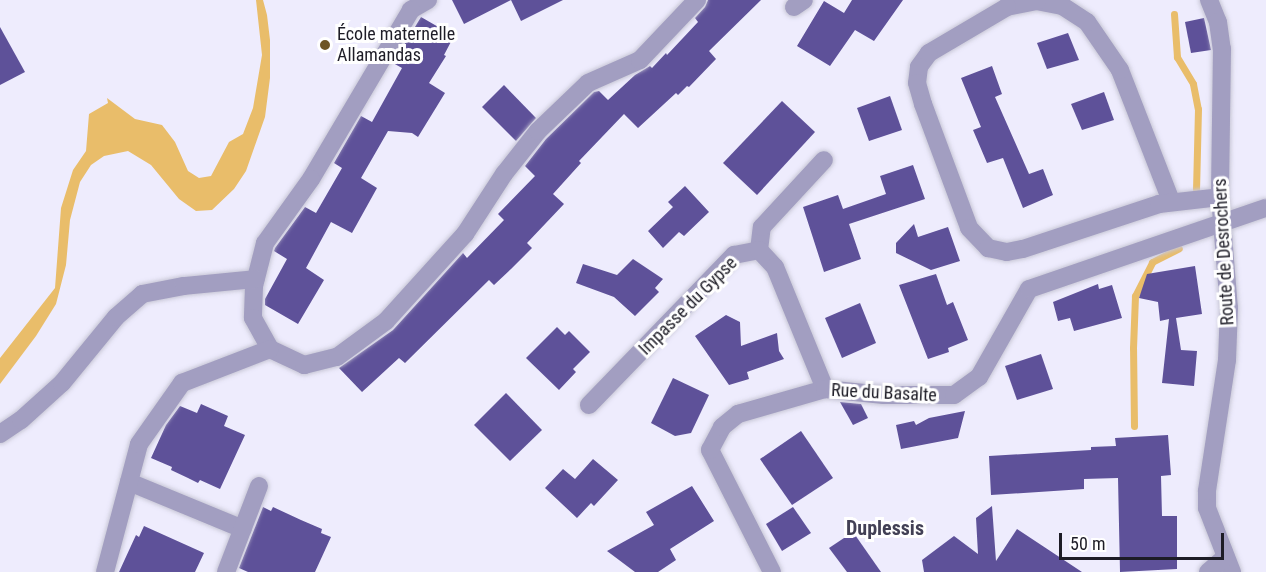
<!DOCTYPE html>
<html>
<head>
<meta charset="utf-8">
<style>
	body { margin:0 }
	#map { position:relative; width:1266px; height:572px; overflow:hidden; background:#eeecfd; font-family:"Roboto Condensed",sans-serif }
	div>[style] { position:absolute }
	.water>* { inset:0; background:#e9bd6a }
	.stream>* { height:7px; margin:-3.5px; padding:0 3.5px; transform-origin:3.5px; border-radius:3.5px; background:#e9bd6a }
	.building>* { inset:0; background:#5e5199 }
	.roads { filter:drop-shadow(0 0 2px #c8c7d6) drop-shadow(0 0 2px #c8c7d6) }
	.minor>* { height:18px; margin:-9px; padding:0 9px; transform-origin:9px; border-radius:9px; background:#a29ec1 }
	.dots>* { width:16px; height:16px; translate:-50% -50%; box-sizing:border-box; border:3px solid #fff; border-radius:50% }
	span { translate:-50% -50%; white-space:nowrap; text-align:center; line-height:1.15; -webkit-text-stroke:6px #fff; paint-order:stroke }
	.poi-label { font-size:18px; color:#1d1c26 }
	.left { translate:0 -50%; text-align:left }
	.street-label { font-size:18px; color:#1d1c26 }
	.neighbourhood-label { font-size:20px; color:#424055; font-weight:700 }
	.scale { position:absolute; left:1059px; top:533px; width:165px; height:27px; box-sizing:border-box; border:3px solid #1d1c26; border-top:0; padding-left:8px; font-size:18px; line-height:21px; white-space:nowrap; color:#1d1c26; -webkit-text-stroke:4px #fff; paint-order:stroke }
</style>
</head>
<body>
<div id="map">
	<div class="water">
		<div style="clip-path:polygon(256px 0,263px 0,267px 15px,270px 40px,270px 78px,265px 117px,246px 171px,234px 189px,212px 210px,196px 211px,179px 199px,151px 165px,128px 151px,104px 156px,91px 165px,80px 182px,70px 220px,66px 265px,56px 304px,36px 336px,0 384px,0 358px,55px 288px,61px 208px,73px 170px,86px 151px,89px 114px,108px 103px,107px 98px,135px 119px,162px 125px,175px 142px,188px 171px,199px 178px,211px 176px,229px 142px,243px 134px,253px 108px,262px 55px)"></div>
	</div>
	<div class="stream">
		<div style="left:1174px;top:14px;width:43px;rotate:86deg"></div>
		<div style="left:1177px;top:57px;width:31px;rotate:59deg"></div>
		<div style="left:1193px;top:84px;width:25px;rotate:79deg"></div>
		<div style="left:1198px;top:109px;width:80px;rotate:91.4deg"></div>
		<div style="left:1134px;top:426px;width:78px;rotate:-90.7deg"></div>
		<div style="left:1133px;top:348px;width:52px;rotate:-87.8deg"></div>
		<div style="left:1135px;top:296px;width:38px;rotate:-63deg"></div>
		<div style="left:1152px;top:262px;width:30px;rotate:-27deg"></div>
	</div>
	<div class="building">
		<div style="clip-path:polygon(452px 0,563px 0,521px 21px,511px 0,464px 24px)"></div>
		<div style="clip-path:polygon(708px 0,761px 0,709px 51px,716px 59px,689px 87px,687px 86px,678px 95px,676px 93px,638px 128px,624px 114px,579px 161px,581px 163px,553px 194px,564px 204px,527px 243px,532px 248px,511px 269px,494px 285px,489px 280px,405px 363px,399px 358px,362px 392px,339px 368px,393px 330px,463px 253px,467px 258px,504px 220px,498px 214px,535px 176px,525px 166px,546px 139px,594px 92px,599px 91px,608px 100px,635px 75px,650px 66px,652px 68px,666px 53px,667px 55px,698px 22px,695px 18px,705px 7px)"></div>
		<div style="clip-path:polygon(852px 0,903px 0,874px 41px,855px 30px,830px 66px,797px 46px,824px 1px,844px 13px)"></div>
		<div style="clip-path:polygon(421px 17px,454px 36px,444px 55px,446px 56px,429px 83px,445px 93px,418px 137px,412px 133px,388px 131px,361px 178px,377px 188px,352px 233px,331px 222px,306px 268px,324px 280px,298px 324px,265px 305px,265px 299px,287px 259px,274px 251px,275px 248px,305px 207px,316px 213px,342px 168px,334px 163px,361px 116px,372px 122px,402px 68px,393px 63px)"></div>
		<div style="clip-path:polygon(1204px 18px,1211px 50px,1191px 53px,1185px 22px)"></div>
		<div style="clip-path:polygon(0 27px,25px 72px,0 85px)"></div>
		<div style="clip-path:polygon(1068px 33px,1079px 60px,1047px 69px,1037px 43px)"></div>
		<div style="clip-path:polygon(992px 66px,1002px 94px,995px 97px,1029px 174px,1043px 169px,1053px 195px,1023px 208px,1003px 158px,987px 163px,973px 130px,981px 127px,961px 78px)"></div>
		<div style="clip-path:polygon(504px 85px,536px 118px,516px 141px,482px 107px)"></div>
		<div style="clip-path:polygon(1104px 92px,1114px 120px,1082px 130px,1071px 104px)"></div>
		<div style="clip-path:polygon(890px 96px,902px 130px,869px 141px,857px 108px)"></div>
		<div style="clip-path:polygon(782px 101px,815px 132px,757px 195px,723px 163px)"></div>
		<div style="clip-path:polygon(913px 165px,925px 199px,849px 224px,861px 259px,824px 272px,803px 207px,838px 195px,843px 209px,886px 194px,880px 176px)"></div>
		<div style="clip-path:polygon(685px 186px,709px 212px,684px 236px,679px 232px,663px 248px,648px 231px,673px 207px,668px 202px)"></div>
		<div style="clip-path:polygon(914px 224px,918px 237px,948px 227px,960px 261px,931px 270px,896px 253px,896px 243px)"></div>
		<div style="clip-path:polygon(633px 259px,663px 279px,655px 288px,659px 292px,635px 316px,614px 297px,576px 283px,583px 264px,617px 275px)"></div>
		<div style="clip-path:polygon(1195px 266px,1202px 314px,1176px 318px,1181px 350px,1197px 351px,1194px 386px,1162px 383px,1169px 319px,1160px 321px,1158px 302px,1139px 298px,1147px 274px)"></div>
		<div style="clip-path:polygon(936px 274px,947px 305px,953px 302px,968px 340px,948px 348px,949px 352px,928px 359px,899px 285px)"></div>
		<div style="clip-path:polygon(1098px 284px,1099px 289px,1112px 285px,1122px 318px,1074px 331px,1070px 318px,1058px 321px,1053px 302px)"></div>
		<div style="clip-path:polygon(860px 303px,876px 343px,842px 358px,825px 318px)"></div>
		<div style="clip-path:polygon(726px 315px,740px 322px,741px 346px,777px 333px,779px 351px,784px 359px,747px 372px,749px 379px,729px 385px,695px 336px)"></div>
		<div style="clip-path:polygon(557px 327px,565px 335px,569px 331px,590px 352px,573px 369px,576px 372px,559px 390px,526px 358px)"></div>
		<div style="clip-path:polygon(1041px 354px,1053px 389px,1017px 400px,1005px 366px)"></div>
		<div style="clip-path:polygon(673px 378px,709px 395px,691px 433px,675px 436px,651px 423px)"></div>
		<div style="clip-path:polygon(506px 393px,542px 430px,510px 461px,474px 425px)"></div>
		<div style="clip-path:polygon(840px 402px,861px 404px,868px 418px,853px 425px)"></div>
		<div style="clip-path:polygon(201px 404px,228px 416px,224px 426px,245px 435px,220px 489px,200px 480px,198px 483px,188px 478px,171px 470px,172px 467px,151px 458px,166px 425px,180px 406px,197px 413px)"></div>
		<div style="clip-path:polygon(965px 411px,958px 438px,901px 449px,896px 425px,914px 421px,916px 425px,929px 418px)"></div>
		<div style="clip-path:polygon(801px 431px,833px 478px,792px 505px,760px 459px)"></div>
		<div style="clip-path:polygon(1168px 435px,1171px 475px,1161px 476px,1162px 516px,1177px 516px,1177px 569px,1120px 572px,1118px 478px,1084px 479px,1084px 489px,991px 495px,989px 456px,1091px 450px,1091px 447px,1116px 446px,1115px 438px)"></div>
		<div style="clip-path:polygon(593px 459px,618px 480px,594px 506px,591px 503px,577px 518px,545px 488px,563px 469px,575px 479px)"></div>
		<div style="clip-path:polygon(692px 486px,714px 521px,670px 549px,676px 560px,658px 572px,635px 572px,607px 551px,654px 525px,646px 512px)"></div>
		<div style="clip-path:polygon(992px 506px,996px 561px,1017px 529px,1082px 572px,924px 572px,922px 560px,954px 536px,978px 554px,976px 518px)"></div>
		<div style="clip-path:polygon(263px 507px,271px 511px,273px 507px,301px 520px,322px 529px,321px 533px,331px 537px,315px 572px,248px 572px,239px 568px)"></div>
		<div style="clip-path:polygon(793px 507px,811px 533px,782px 551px,766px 524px)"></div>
		<div style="clip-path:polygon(144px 526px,204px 553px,195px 572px,119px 572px,136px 535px,139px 537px)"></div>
		<div style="clip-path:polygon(853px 532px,881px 572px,847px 572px,829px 548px)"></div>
	</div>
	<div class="roads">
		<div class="minor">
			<div style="left:428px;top:0;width:20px;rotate:150deg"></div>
			<div style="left:411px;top:10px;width:196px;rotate:120.6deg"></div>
			<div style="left:311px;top:179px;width:79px;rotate:125.7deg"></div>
			<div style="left:265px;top:243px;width:44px;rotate:104.3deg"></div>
			<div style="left:254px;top:286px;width:32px;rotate:92deg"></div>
			<div style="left:253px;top:318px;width:35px;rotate:61deg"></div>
			<div style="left:270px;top:349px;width:38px;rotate:25deg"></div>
			<div style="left:304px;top:365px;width:34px;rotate:-14deg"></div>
			<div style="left:337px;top:357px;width:61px;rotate:-36.3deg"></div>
			<div style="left:386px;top:321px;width:118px;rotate:-47.8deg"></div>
			<div style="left:465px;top:234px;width:72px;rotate:-57deg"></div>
			<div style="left:504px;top:174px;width:55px;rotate:-51.7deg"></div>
			<div style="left:538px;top:131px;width:69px;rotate:-43.8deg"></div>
			<div style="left:588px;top:83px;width:57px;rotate:-23.9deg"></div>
			<div style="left:640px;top:60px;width:83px;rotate:-46.5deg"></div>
			<div style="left:1209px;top:0;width:24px;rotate:68deg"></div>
			<div style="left:1218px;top:22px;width:27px;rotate:82deg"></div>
			<div style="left:1222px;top:49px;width:148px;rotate:90.8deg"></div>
			<div style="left:1220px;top:197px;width:111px;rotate:85.4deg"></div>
			<div style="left:1229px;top:308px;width:52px;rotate:92.2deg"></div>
			<div style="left:1227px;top:360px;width:133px;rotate:98.7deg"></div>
			<div style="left:1207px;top:491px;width:17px;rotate:90deg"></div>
			<div style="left:1207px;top:508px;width:69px;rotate:68.7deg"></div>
			<div style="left:794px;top:7px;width:12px;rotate:-35deg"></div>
			<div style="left:1171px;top:201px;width:141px;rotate:-111.3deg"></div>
			<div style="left:1120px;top:70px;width:58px;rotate:-124.5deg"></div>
			<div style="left:1087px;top:22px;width:30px;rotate:-147deg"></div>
			<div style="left:1062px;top:6px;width:25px;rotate:-169deg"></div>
			<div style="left:1037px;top:1px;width:31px;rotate:169deg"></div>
			<div style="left:1007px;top:7px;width:91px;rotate:149.5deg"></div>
			<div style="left:929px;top:53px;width:17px;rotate:126deg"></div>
			<div style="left:919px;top:67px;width:16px;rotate:97deg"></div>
			<div style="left:917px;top:83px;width:22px;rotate:74deg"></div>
			<div style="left:923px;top:104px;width:132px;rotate:69.6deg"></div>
			<div style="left:969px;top:228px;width:28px;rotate:46deg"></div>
			<div style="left:988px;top:248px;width:19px;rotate:12deg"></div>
			<div style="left:1007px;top:252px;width:16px;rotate:-11deg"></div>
			<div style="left:1023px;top:249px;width:143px;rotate:-18.3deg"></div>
			<div style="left:1159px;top:204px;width:61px;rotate:-6.5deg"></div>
			<div style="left:759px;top:250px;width:23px;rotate:-83deg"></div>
			<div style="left:762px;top:227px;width:91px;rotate:-47.2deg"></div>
			<div style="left:589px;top:405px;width:209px;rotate:-46deg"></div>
			<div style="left:734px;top:255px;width:25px;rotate:-11deg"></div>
			<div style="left:759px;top:250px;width:23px;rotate:47deg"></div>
			<div style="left:775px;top:267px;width:132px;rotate:67.7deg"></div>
			<div style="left:0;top:434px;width:25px;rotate:-34deg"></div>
			<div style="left:21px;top:420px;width:55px;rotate:-42.1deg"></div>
			<div style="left:62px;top:383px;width:85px;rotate:-50.7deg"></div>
			<div style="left:116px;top:317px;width:35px;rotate:-41deg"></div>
			<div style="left:142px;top:294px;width:43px;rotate:-10.8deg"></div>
			<div style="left:184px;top:286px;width:72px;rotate:-5.6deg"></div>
			<div style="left:129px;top:482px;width:123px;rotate:22.4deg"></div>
			<div style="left:105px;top:572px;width:132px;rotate:-75.1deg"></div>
			<div style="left:139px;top:444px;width:75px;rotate:-54.8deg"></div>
			<div style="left:182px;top:383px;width:94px;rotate:-21.1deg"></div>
			<div style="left:226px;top:572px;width:92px;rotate:-69deg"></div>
			<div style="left:772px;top:572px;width:137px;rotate:-116.9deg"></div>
			<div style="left:710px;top:450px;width:26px;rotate:-62deg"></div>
			<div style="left:722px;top:427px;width:21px;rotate:-39deg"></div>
			<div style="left:738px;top:414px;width:91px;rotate:-16deg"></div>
			<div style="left:825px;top:389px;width:59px;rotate:5.8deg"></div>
			<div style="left:884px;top:395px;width:70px"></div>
			<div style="left:954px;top:395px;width:31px;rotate:-36deg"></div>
			<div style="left:979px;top:377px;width:101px;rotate:-60.4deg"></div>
			<div style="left:1029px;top:289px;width:250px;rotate:-18.9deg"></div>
			<div style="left:1208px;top:572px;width:21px;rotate:-41deg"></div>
		</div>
	</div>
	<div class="dots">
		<div style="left:325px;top:45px;background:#6e5526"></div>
	</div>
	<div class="poi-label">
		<span class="left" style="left:337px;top:45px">École maternelle<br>Allamandas</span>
	</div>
	<div class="street-label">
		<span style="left:1224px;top:252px;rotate:-93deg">Route de Desrochers</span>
		<span style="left:688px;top:306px;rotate:-45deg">Impasse du Gypse</span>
		<span style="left:884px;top:393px;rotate:3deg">Rue du Basalte</span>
	</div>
	<div class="neighbourhood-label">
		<span style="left:885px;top:528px">Duplessis</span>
	</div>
	<div class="scale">50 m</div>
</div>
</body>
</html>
